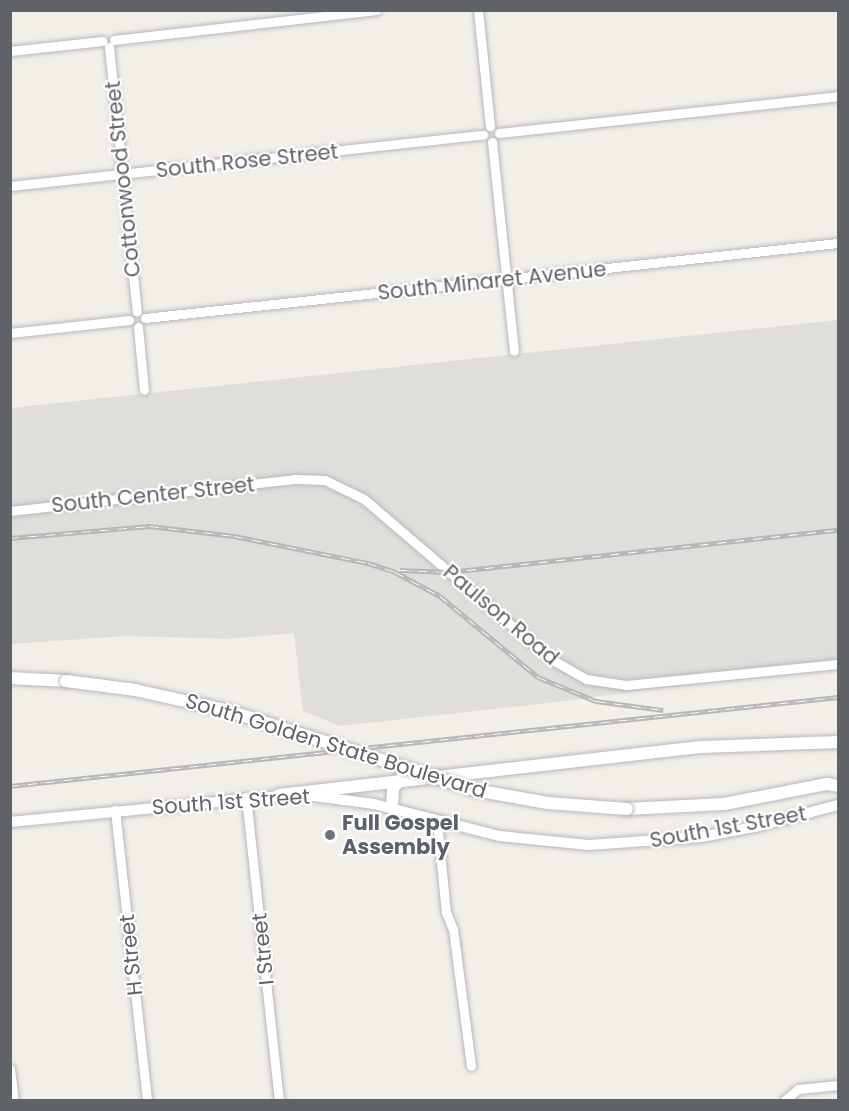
<!DOCTYPE html>
<html>
<head>
<meta charset="utf-8">
<style>
	body { margin:0 }
	#map { position:relative; width:849px; height:1111px; overflow:hidden; background:#f1efe8; font-family:Poppins,sans-serif }
	div>[style] { position:absolute }
	.industrial>* { inset:0; background:#e0deda }
	.roads { filter:drop-shadow(0 0 2px #b5b8bc) drop-shadow(0 0 2px #b5b8bc) }
	.minor>* { height:9px; margin:-4.5px; padding:0 4.5px; transform-origin:4.5px; border-radius:4.5px; background:#fff }
	.tertiary>* { height:10px; margin:-5px; padding:0 5px; transform-origin:5px; border-radius:5px; background:#fff }
	.secondary>* { height:12px; margin:-6px; padding:0 6px; transform-origin:6px; border-radius:6px; background:#fff }
	.rail>* { height:5px; margin-top:-2.5px; transform-origin:0; background:repeating-linear-gradient(90deg,#fff 0 9px,#b6b7b8 0 18px); box-sizing:border-box; border-block:2px solid #b6b7b8 }
	.bridges { filter:drop-shadow(0 0 2px #b6babf) drop-shadow(0 0 2px #b6babf) }
	.secondary-bridge>* { height:12px; margin:-6px; padding:0 6px; transform-origin:6px; border-radius:6px; background:#fff }
	.dots>* { width:16px; height:16px; translate:-50% -50%; box-sizing:border-box; border:3px solid #fff; border-radius:50% }
	span { translate:-50% -50%; white-space:nowrap; text-align:center; line-height:1.15; -webkit-text-stroke:4.5px #fff; paint-order:stroke }
	.street-label { font-size:21px; color:#5f6368 }
	.worship-label { font-size:21px; color:#5b616d; font-weight:700 }
	.left { translate:0 -50%; text-align:left }
	.frame { position:absolute; inset:0; border:12px solid #5f6368; pointer-events:none }
</style>
</head>
<body>
<div id="map">
	<div class="industrial">
		<div style="clip-path:polygon(838px 320px,838px 663px,566px 701px,340px 726px,303px 711px,294px 633px,228px 639px,126px 636px,11px 644px,10px 408px)"></div>
	</div>
	<div class="roads">
		<div class="minor">
			<div style="left:478px;top:10px;width:117px;rotate:84.1deg"></div>
			<div style="left:114px;top:40px;width:264px;rotate:-6.5deg"></div>
			<div style="left:109px;top:47px;width:266px;rotate:84deg"></div>
			<div style="left:10px;top:51px;width:93px;rotate:-6.2deg"></div>
			<div style="left:499px;top:133px;width:341px;rotate:-6.2deg"></div>
			<div style="left:492px;top:142px;width:210px;rotate:84deg"></div>
			<div style="left:10px;top:186px;width:476px;rotate:-6.2deg"></div>
			<div style="left:145px;top:318px;width:697px;rotate:-6.18deg"></div>
			<div style="left:138px;top:327px;width:63px;rotate:84.6deg"></div>
			<div style="left:10px;top:333px;width:120px;rotate:-6.2deg"></div>
			<div style="left:10px;top:511px;width:288px;rotate:-6.4deg"></div>
			<div style="left:296px;top:479px;width:29px;rotate:2deg"></div>
			<div style="left:325px;top:480px;width:43px;rotate:26deg"></div>
			<div style="left:364px;top:499px;width:246px;rotate:40.6deg"></div>
			<div style="left:551px;top:659px;width:40px;rotate:29.7deg"></div>
			<div style="left:586px;top:679px;width:40px;rotate:8.5deg"></div>
			<div style="left:626px;top:685px;width:213px;rotate:-5.7deg"></div>
			<div style="left:246px;top:797px;width:305px;rotate:83.8deg"></div>
			<div style="left:115px;top:810px;width:292px;rotate:83.7deg"></div>
			<div style="left:437px;top:821px;width:91px;rotate:84.4deg"></div>
			<div style="left:446px;top:912px;width:18px;rotate:68deg"></div>
			<div style="left:453px;top:929px;width:138px;rotate:82.5deg"></div>
			<div style="left:10px;top:1069px;width:31px;rotate:83deg"></div>
			<div style="left:785px;top:1100px;width:17px;rotate:-40deg"></div>
			<div style="left:798px;top:1089px;width:40px;rotate:-5.7deg"></div>
		</div>
		<div class="tertiary">
			<div style="left:306px;top:795px;width:69px;rotate:7.5deg"></div>
			<div style="left:374px;top:804px;width:130px;rotate:14.3deg"></div>
			<div style="left:500px;top:836px;width:89px;rotate:5.8deg"></div>
			<div style="left:589px;top:845px;width:112px;rotate:-4.1deg"></div>
			<div style="left:701px;top:837px;width:59px;rotate:-10.7deg"></div>
			<div style="left:759px;top:826px;width:82px;rotate:-14.9deg"></div>
			<div style="left:10px;top:822px;width:279px;rotate:-5.5deg"></div>
		</div>
		<div class="secondary">
			<div style="left:10px;top:678px;width:56px;rotate:3.1deg"></div>
			<div style="left:279px;top:795px;width:426px;rotate:-6.5deg"></div>
			<div style="left:702px;top:747px;width:136px;rotate:-2.1deg"></div>
			<div style="left:392px;top:808px;width:20px;rotate:-87deg"></div>
			<div style="left:393px;top:788px;width:13px;rotate:-48deg"></div>
			<div style="left:627px;top:809px;width:97px;rotate:-3deg"></div>
			<div style="left:724px;top:804px;width:105px;rotate:-11deg"></div>
			<div style="left:827px;top:784px;width:11px;rotate:10deg"></div>
		</div>
	</div>
	<div class="rail">
		<div style="left:10px;top:538px;width:141px;rotate:-4.9deg"></div>
		<div style="left:150px;top:526px;width:85px;rotate:6.8deg"></div>
		<div style="left:234px;top:536px;width:137px;rotate:11.4deg"></div>
		<div style="left:368px;top:563px;width:28px;rotate:18deg"></div>
		<div style="left:395px;top:572px;width:51px;rotate:28.1deg"></div>
		<div style="left:440px;top:596px;width:127px;rotate:39.6deg"></div>
		<div style="left:538px;top:677px;width:63px;rotate:22.5deg"></div>
		<div style="left:596px;top:701px;width:68px;rotate:7.7deg"></div>
		<div style="left:400px;top:570px;width:49px;rotate:2.3deg"></div>
		<div style="left:449px;top:572px;width:391px;rotate:-6.2deg"></div>
		<div style="left:10px;top:786px;width:833px;rotate:-6.14deg"></div>
	</div>
	<div class="bridges">
		<div class="secondary-bridge">
			<div style="left:66px;top:681px;width:70px;rotate:7.4deg"></div>
			<div style="left:135px;top:690px;width:96px;rotate:12.6deg"></div>
			<div style="left:229px;top:711px;width:258px;rotate:17.8deg"></div>
			<div style="left:475px;top:790px;width:74px;rotate:10.1deg"></div>
			<div style="left:548px;top:803px;width:79px;rotate:4.3deg"></div>
		</div>
	</div>
	<div class="dots">
		<div style="left:330px;top:835px;background:#6b7280"></div>
	</div>
	<div class="street-label">
		<span style="left:247px;top:161px;rotate:-6deg">South Rose Street</span>
		<span style="left:123px;top:179px;rotate:-96deg">Cottonwood Street</span>
		<span style="left:492px;top:281px;rotate:-6deg">South Minaret Avenue</span>
		<span style="left:153px;top:495px;rotate:-6deg">South Center Street</span>
		<span style="left:501px;top:615px;rotate:40deg">Paulson Road</span>
		<span style="left:336px;top:746px;rotate:17deg">South Golden State Boulevard</span>
		<span style="left:231px;top:802px;rotate:-4deg">South 1st Street</span>
		<span style="left:728px;top:827px;rotate:-10deg">South 1st Street</span>
		<span style="left:263px;top:949px;rotate:-96deg">I Street</span>
		<span style="left:131px;top:955px;rotate:-96deg">H Street</span>
	</div>
	<div class="worship-label">
		<span class="left" style="left:342px;top:835px">Full Gospel<br>Assembly</span>
	</div>
	<div class="frame"></div>
</div>
</body>
</html>
